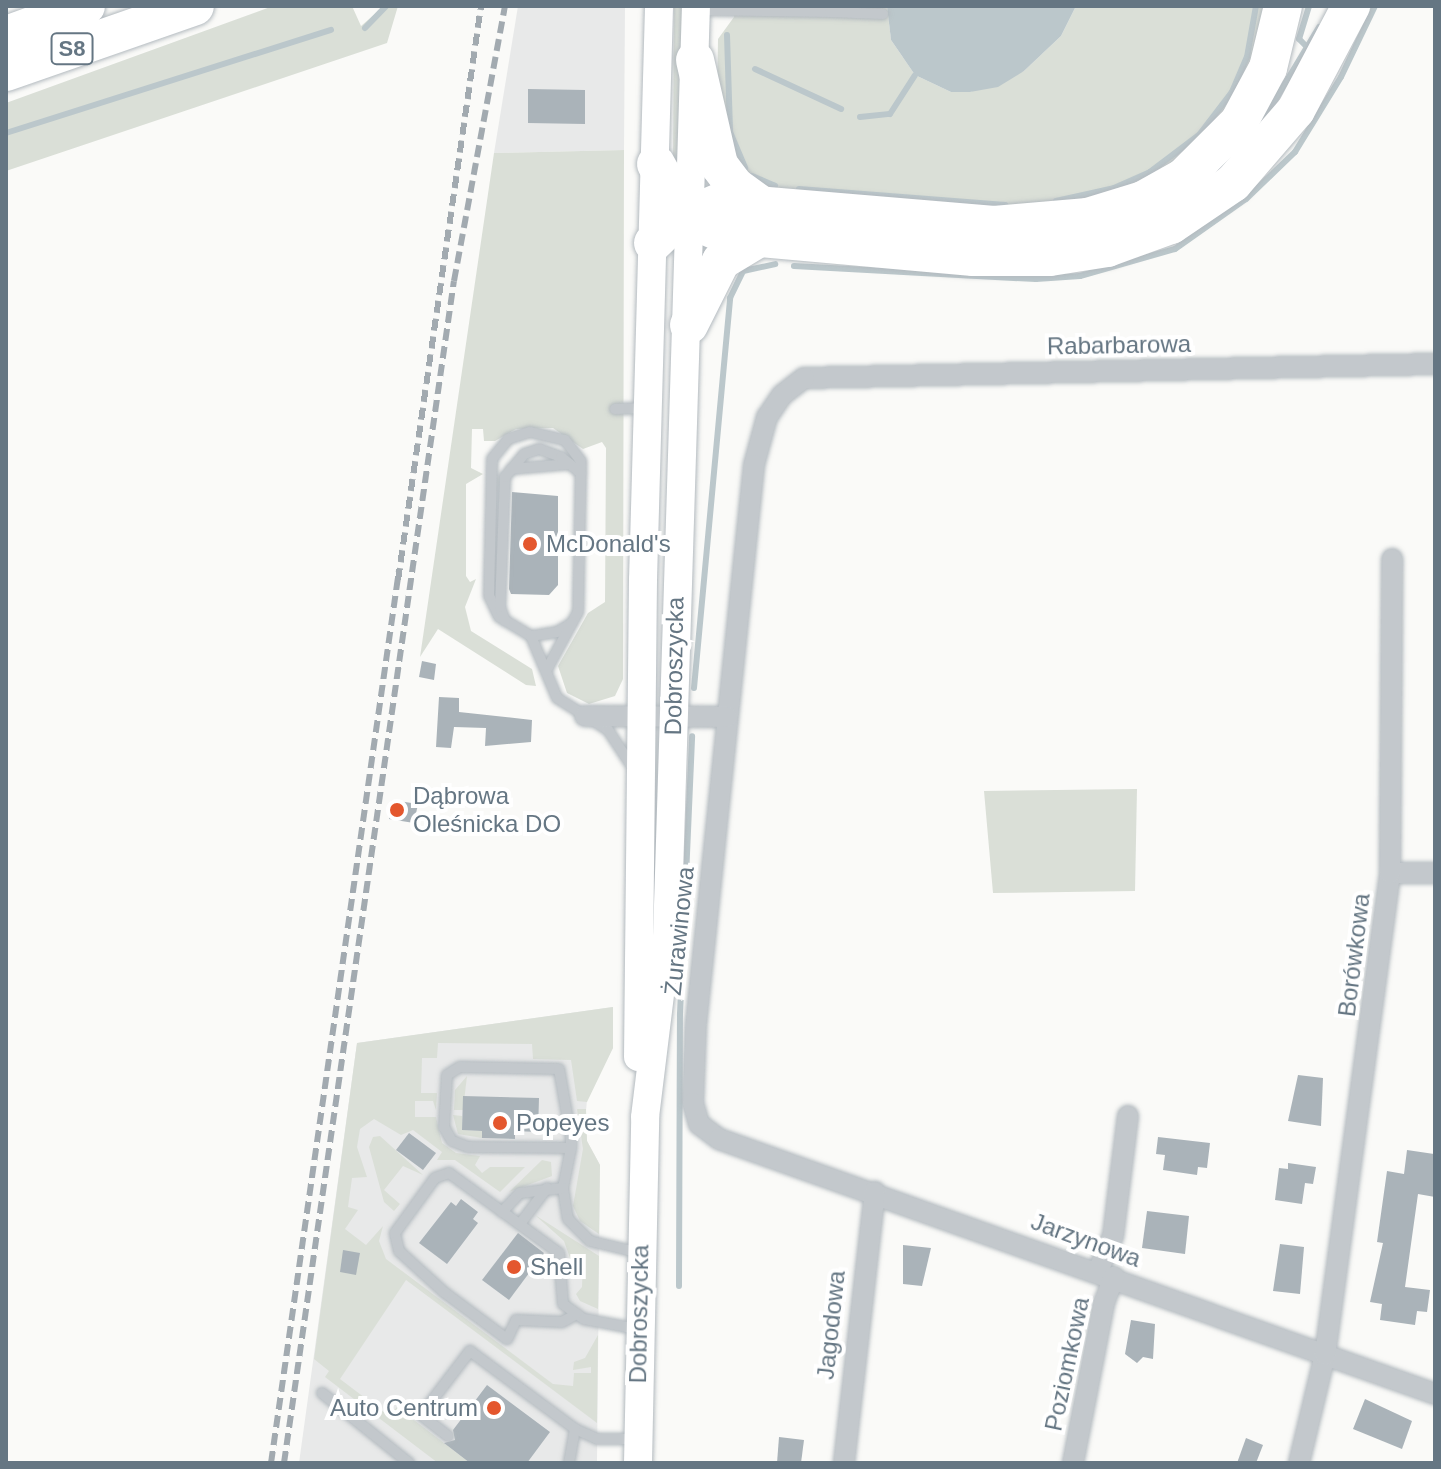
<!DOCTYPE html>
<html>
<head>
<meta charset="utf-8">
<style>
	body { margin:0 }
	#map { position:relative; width:1441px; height:1469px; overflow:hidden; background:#fafaf8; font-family:Arial,sans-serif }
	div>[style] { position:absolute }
	.built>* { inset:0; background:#e8e9e9 }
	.green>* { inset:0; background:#dadfd7 }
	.water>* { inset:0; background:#bbc7cb }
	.stream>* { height:6px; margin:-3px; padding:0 3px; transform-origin:3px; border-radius:3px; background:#bbc7cb }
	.building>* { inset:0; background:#aab3b9 }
	.roads { filter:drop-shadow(0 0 2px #b3babf) drop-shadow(0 0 2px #b3babf) }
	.service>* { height:10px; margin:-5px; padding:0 5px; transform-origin:5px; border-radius:5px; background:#c3c8cc }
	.minor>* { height:20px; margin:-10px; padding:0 10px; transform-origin:10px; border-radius:10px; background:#c3c8cc }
	.secondary>* { height:28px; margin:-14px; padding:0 14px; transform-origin:14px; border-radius:14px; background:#fff }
	.motorway>* { height:38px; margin:-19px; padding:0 19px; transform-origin:19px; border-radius:19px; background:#fff }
	.rail>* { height:6px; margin-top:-3px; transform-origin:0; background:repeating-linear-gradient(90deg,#a2aab0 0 12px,transparent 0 18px) }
	.dots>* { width:22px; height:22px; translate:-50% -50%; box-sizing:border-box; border:4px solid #fff; border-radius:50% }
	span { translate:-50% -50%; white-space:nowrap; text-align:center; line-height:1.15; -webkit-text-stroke:8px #fff; paint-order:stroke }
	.shield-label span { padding:2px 6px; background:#fff; border:2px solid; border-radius:6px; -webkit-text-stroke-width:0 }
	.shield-label { font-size:22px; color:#657683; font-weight:700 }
	.street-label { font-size:24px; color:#657683 }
	.poi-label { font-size:24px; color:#657683 }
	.left { translate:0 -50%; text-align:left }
	.right { translate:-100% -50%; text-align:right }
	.frame { position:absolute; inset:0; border:8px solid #657683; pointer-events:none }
</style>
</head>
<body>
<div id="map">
	<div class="built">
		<div style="clip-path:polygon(518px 6px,625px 6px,624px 150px,494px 153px)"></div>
		<div style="clip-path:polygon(613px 1007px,613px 1048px,588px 1090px,585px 1121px,587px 1141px,600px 1165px,597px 1463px,299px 1463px,357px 1043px)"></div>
	</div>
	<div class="green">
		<div style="clip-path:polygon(273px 6px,352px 6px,361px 26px,384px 6px,398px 6px,387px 43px,6px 171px,6px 103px)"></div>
		<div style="clip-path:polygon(674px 6px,685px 6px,682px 189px,673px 161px)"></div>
		<div style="clip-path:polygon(735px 6px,887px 6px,891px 40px,915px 75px,951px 92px,970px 92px,1024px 71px,1061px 36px,1076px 6px,1268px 6px,1264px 33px,1229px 115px,1150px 184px,1033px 215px,797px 199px,745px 183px,717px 101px,718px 39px,734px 17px)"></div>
		<div style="clip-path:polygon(624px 150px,623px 679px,615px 696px,589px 704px,567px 693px,558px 666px,588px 613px,605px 602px,606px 448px,602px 442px,583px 449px,553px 428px,516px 429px,495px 441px,484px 441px,483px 429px,472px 429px,471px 468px,483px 474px,466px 484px,466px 576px,470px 582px,476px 579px,465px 607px,471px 631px,532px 669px,536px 686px,526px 685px,438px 629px,420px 657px,494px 153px)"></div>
		<div style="clip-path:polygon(1137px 789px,1135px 891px,993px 893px,984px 791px)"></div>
		<div style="clip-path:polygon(613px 1007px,613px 1048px,587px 1102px,577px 1101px,571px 1060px,533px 1059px,532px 1044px,438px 1043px,437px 1058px,422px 1058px,421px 1093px,437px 1093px,436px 1110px,433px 1101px,415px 1101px,415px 1117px,436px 1117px,442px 1143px,456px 1153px,480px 1156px,475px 1165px,482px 1173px,490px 1167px,525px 1167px,500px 1192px,455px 1160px,437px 1160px,442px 1152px,413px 1130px,401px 1135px,374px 1119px,360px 1129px,357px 1147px,367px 1177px,352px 1178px,348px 1207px,358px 1210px,345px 1229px,366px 1245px,383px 1226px,379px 1241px,386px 1259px,553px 1384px,573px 1386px,574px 1373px,591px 1373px,591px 1367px,573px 1370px,574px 1362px,585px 1358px,598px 1335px,597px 1423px,406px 1280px,340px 1379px,389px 1416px,397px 1407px,470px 1463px,438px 1463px,325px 1377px,329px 1371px,314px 1359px,357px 1043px)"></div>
		<div style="clip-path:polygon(467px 1076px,463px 1110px,454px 1110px,455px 1090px)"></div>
		<div style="clip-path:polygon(577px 1109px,586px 1109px,587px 1141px,600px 1165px,599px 1234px,580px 1221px,573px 1206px,583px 1149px)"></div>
		<div style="clip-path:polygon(453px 1115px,462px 1116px,463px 1130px,482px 1131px,482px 1138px,458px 1134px)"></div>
		<div style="clip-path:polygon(380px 1136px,423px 1175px,403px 1166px,384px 1190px,400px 1204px,394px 1211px,384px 1202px,369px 1147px,373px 1137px)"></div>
		<div style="clip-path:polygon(542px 1160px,551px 1162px,552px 1176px,509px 1192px)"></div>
		<div style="clip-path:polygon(535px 1215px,599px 1256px,598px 1309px,580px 1301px,576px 1294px,582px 1287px,583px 1262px,571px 1261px,564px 1241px)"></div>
	</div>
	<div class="water">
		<div style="clip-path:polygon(887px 6px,1076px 6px,1061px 36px,1024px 71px,998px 87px,970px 92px,951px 92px,915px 75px,891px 40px)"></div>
	</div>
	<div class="stream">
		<div style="left:365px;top:28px;width:30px;rotate:-46deg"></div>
		<div style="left:727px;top:35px;width:97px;rotate:88.2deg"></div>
		<div style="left:730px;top:132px;width:39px;rotate:67deg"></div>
		<div style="left:1307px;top:47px;width:11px;rotate:-135deg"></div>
		<div style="left:1299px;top:39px;width:34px;rotate:-73deg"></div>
		<div style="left:755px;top:69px;width:95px;rotate:24.9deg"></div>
		<div style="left:860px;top:117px;width:30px;rotate:-6deg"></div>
		<div style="left:890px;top:114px;width:46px;rotate:-57.3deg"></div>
		<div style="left:1265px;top:117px;width:105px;rotate:-59deg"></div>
		<div style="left:6px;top:133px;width:341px;rotate:-17.6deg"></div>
		<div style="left:752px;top:176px;width:25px;rotate:23deg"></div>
		<div style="left:799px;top:189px;width:207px;rotate:4.4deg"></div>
		<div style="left:1056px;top:201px;width:59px;rotate:-12.6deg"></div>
		<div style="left:1114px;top:188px;width:39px;rotate:-24deg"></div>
		<div style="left:1150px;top:172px;width:61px;rotate:-37.1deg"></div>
		<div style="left:1199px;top:135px;width:54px;rotate:-52.5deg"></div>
		<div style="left:1232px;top:92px;width:38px;rotate:-67deg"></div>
		<div style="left:1247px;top:57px;width:52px;rotate:-80deg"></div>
		<div style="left:794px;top:266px;width:242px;rotate:3.1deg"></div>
		<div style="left:1036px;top:279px;width:44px;rotate:-3.9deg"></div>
		<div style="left:1080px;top:276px;width:99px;rotate:-15.9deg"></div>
		<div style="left:1175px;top:249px;width:87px;rotate:-35.2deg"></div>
		<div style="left:1246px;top:199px;width:68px;rotate:-43.8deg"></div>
		<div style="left:1295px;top:152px;width:88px;rotate:-58.5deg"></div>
		<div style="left:1341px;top:77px;width:79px;rotate:-64.4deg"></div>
		<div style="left:694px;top:688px;width:392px;rotate:-84.7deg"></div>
		<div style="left:730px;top:298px;width:30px;rotate:-64deg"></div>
		<div style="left:743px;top:271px;width:33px;rotate:-12deg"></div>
		<div style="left:679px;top:1286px;width:272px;rotate:-89.8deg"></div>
		<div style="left:680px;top:1014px;width:278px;rotate:-87.5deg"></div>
	</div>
	<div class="building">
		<div style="clip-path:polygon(528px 89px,585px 90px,585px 124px,528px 123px)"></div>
		<div style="clip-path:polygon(512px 492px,558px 496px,558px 585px,549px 595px,511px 594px,509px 589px)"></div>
		<div style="clip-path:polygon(422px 661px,436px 664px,434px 680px,419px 677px)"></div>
		<div style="clip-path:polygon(439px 697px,459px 698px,459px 712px,532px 720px,531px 742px,485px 746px,486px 728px,454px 727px,451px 748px,436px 747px)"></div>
		<div style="clip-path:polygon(392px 800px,418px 804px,414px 823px,389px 819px)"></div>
		<div style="clip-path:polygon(1298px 1075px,1323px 1078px,1321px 1126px,1288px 1121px)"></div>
		<div style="clip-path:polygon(463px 1096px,539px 1098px,538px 1132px,515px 1131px,515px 1139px,482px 1138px,482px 1131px,462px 1130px)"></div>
		<div style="clip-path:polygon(409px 1133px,436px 1153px,423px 1170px,396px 1150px)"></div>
		<div style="clip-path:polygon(1158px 1137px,1210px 1143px,1207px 1168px,1198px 1167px,1197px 1175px,1163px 1170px,1165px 1155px,1156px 1154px)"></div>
		<div style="clip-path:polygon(1407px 1150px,1434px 1154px,1435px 1170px,1435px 1197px,1418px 1194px,1405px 1287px,1430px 1290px,1427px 1312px,1417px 1311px,1415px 1325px,1380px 1320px,1382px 1304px,1370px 1302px,1383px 1243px,1377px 1242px,1387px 1171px,1404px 1174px)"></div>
		<div style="clip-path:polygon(1288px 1163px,1316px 1167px,1313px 1184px,1305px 1183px,1302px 1204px,1275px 1200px,1279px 1168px,1288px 1169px)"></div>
		<div style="clip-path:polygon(461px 1199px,478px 1212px,473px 1219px,478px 1223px,447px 1264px,419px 1243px,451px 1202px,456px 1206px)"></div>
		<div style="clip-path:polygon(1147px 1211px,1189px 1216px,1185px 1254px,1142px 1248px)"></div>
		<div style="clip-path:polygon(518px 1233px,544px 1253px,509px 1300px,482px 1280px)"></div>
		<div style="clip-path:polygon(1280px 1244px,1304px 1247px,1300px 1294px,1273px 1291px)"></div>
		<div style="clip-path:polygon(903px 1245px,931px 1248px,922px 1286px,903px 1284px)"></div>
		<div style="clip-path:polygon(343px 1250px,360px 1253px,356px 1275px,340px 1272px)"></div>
		<div style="clip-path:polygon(1131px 1320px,1155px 1324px,1153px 1359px,1143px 1357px,1137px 1363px,1125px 1354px)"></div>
		<div style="clip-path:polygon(487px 1385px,550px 1432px,527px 1463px,470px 1463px,444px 1443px,455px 1440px,453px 1430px)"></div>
		<div style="clip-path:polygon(1365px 1399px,1412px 1421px,1402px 1449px,1353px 1429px)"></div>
		<div style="clip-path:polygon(779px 1437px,804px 1440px,801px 1463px,777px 1463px)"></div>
		<div style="clip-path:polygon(1246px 1438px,1263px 1445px,1256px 1463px,1237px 1463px)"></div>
	</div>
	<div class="roads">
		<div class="service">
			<div style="left:698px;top:10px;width:132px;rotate:0.9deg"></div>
			<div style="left:830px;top:12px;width:7px;rotate:-56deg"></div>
			<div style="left:830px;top:12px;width:53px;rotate:2.2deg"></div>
			<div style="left:615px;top:409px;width:30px;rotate:-2deg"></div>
			<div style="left:530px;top:432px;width:36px;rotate:13deg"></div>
			<div style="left:565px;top:440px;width:26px;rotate:53deg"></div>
			<div style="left:581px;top:461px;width:151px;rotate:91.1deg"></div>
			<div style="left:578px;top:612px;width:13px;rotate:119deg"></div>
			<div style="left:572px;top:623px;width:17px;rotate:149deg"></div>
			<div style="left:557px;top:632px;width:26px;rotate:171deg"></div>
			<div style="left:531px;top:636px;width:37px;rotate:-149deg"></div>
			<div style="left:499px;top:617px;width:23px;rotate:-115deg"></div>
			<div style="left:489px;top:596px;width:137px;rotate:-88.7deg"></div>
			<div style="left:492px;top:459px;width:26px;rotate:-51deg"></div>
			<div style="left:508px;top:439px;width:23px;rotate:-18deg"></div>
			<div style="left:511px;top:469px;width:58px;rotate:-4.9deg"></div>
			<div style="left:505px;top:621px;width:15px;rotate:-110deg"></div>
			<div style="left:500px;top:607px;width:130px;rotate:-87.8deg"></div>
			<div style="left:505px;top:477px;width:30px;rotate:-50deg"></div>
			<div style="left:524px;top:454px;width:16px;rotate:-18deg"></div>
			<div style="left:539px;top:449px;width:23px;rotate:20deg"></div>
			<div style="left:561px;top:457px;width:26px;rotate:39deg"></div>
			<div style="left:531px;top:636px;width:67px;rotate:67.2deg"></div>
			<div style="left:557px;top:698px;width:60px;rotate:32.1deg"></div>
			<div style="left:608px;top:730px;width:42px;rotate:56.7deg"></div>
			<div style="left:546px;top:671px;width:55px;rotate:-61.6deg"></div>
			<div style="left:571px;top:1148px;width:103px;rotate:-179.4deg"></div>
			<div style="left:468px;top:1147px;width:17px;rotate:-159deg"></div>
			<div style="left:452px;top:1141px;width:16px;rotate:-120deg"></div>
			<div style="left:444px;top:1127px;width:52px;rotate:-86.7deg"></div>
			<div style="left:447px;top:1075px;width:15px;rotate:-32deg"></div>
			<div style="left:460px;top:1067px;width:99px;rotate:1.2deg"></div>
			<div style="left:559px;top:1069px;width:69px;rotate:80deg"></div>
			<div style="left:571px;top:1137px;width:11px;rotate:90deg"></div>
			<div style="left:571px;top:1148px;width:41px;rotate:101.3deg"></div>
			<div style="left:563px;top:1188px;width:31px;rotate:81deg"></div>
			<div style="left:568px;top:1219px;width:31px;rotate:45deg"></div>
			<div style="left:590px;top:1241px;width:51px;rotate:13.5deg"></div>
			<div style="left:502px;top:1212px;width:26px;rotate:-47deg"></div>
			<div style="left:520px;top:1193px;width:43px;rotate:-6.6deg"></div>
			<div style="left:520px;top:1224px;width:45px;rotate:-53.1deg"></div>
			<div style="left:577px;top:1314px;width:17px;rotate:152deg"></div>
			<div style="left:562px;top:1322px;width:46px;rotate:-177.5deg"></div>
			<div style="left:516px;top:1320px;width:21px;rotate:115deg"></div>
			<div style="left:507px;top:1339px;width:77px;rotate:-143.4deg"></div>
			<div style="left:445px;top:1293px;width:62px;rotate:-137.6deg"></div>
			<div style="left:399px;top:1251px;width:18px;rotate:-103deg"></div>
			<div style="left:395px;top:1233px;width:68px;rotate:-54deg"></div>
			<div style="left:435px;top:1178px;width:15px;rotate:-20deg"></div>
			<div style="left:449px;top:1173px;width:136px;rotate:36deg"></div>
			<div style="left:559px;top:1253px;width:51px;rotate:85.5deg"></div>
			<div style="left:563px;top:1304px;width:26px;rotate:36deg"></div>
			<div style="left:584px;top:1319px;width:54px;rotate:10.7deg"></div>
			<div style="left:322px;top:1393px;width:112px;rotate:38.8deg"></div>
			<div style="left:448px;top:1436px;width:34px;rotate:-142deg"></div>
			<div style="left:421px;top:1415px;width:81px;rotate:-52.6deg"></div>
			<div style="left:470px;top:1351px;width:131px;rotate:36.6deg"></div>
			<div style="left:575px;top:1429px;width:24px;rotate:24deg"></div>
			<div style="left:597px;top:1439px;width:39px"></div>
			<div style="left:569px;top:1463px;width:35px;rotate:-80deg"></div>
		</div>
		<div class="minor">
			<div style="left:1435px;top:364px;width:631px;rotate:178.73deg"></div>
			<div style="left:804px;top:378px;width:28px;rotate:142deg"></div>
			<div style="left:782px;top:395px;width:27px;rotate:124deg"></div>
			<div style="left:767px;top:417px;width:50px;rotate:105.2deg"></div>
			<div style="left:754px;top:465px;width:562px;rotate:95.92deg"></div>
			<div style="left:696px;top:1024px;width:79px;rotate:92.2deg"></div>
			<div style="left:693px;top:1103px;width:22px;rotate:74deg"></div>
			<div style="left:699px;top:1124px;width:25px;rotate:37deg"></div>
			<div style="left:719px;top:1139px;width:760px;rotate:19.6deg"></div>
			<div style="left:585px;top:716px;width:142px;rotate:0.4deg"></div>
			<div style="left:1390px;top:873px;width:45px"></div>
			<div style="left:1098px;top:1271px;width:38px;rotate:-67deg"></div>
			<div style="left:1113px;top:1236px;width:121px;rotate:-82.9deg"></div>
			<div style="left:844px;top:1463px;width:273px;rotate:-83.5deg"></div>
			<div style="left:1073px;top:1463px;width:163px;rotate:-79deg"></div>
			<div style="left:1104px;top:1303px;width:28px;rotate:-69deg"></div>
			<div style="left:1299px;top:1463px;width:111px;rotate:-76.5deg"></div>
			<div style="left:1325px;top:1355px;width:486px;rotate:-82.3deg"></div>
			<div style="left:1390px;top:873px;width:314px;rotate:-89.6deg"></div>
		</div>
		<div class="secondary">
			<div style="left:638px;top:1057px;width:477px;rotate:-89.4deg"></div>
			<div style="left:643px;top:580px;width:574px;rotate:-88.4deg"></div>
			<div style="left:638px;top:1463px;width:346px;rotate:-88.8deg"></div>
			<div style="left:645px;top:1117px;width:180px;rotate:-83deg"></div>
			<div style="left:667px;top:938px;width:932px;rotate:-88.22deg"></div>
		</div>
		<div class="motorway">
			<div style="left:6px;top:35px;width:85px;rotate:-19.9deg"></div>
			<div style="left:695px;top:60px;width:108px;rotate:77.1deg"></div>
			<div style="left:719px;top:165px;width:26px;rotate:53deg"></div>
			<div style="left:735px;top:186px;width:32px;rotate:36deg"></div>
			<div style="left:6px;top:72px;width:200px;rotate:-19.2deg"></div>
			<div style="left:656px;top:164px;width:41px;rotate:60.9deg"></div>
			<div style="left:676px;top:200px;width:37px;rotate:43deg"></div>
			<div style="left:703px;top:225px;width:26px;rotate:23deg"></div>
			<div style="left:727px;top:235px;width:247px;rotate:5.1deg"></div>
			<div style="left:973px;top:257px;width:77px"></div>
			<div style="left:1050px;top:257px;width:58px;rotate:-9deg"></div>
			<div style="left:1107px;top:248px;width:68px;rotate:-19.8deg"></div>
			<div style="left:1171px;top:225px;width:75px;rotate:-34.1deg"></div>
			<div style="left:1233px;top:183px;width:96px;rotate:-49.2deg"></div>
			<div style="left:1296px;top:110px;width:118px;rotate:-62.1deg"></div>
			<div style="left:653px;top:243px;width:33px;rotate:-44deg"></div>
			<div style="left:677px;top:220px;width:47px;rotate:-22.7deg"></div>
			<div style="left:720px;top:202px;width:275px;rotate:4.8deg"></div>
			<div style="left:994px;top:225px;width:94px;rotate:-4.9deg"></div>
			<div style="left:1088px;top:217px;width:58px;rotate:-17.2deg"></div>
			<div style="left:1143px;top:200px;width:47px;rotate:-29.3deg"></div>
			<div style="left:1184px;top:177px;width:78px;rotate:-45deg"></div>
			<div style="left:1239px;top:122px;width:61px;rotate:-61.8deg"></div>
			<div style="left:1268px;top:68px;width:64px;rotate:-76.4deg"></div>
			<div style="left:689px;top:325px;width:72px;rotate:-63.4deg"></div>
			<div style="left:721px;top:261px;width:47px;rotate:-31deg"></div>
		</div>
	</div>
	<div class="rail">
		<div style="left:398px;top:580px;width:580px;rotate:-81.77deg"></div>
		<div style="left:271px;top:1463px;width:902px;rotate:-81.84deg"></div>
		<div style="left:284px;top:1463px;width:1194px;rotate:-81.82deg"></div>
		<div style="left:454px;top:281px;width:280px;rotate:-79.5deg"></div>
	</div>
	<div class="dots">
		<div style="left:530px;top:544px;background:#e4572e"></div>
		<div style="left:397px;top:810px;background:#e4572e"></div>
		<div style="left:500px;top:1123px;background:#e4572e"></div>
		<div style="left:514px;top:1267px;background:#e4572e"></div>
		<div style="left:494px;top:1408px;background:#e4572e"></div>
	</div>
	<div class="shield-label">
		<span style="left:72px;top:49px">S8</span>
	</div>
	<div class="street-label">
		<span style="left:1119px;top:345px;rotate:-1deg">Rabarbarowa</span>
		<span style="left:674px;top:666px;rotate:-89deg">Dobroszycka</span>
		<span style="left:679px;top:931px;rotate:-84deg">Żurawinowa</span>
		<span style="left:1354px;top:955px;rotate:-83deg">Borówkowa</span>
		<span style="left:1086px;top:1240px;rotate:20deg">Jarzynowa</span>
		<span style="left:639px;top:1314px;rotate:-89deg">Dobroszycka</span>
		<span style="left:831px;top:1325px;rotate:-84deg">Jagodowa</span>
		<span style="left:1067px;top:1364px;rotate:-78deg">Poziomkowa</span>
	</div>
	<div class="poi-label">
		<span class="left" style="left:546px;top:544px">McDonald's</span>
		<span class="left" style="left:413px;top:810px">Dąbrowa<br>Oleśnicka DO</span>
		<span class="left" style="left:516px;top:1123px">Popeyes</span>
		<span class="left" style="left:530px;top:1267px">Shell</span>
		<span class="right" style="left:478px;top:1408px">Auto Centrum</span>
	</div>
	<div class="frame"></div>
</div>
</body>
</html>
